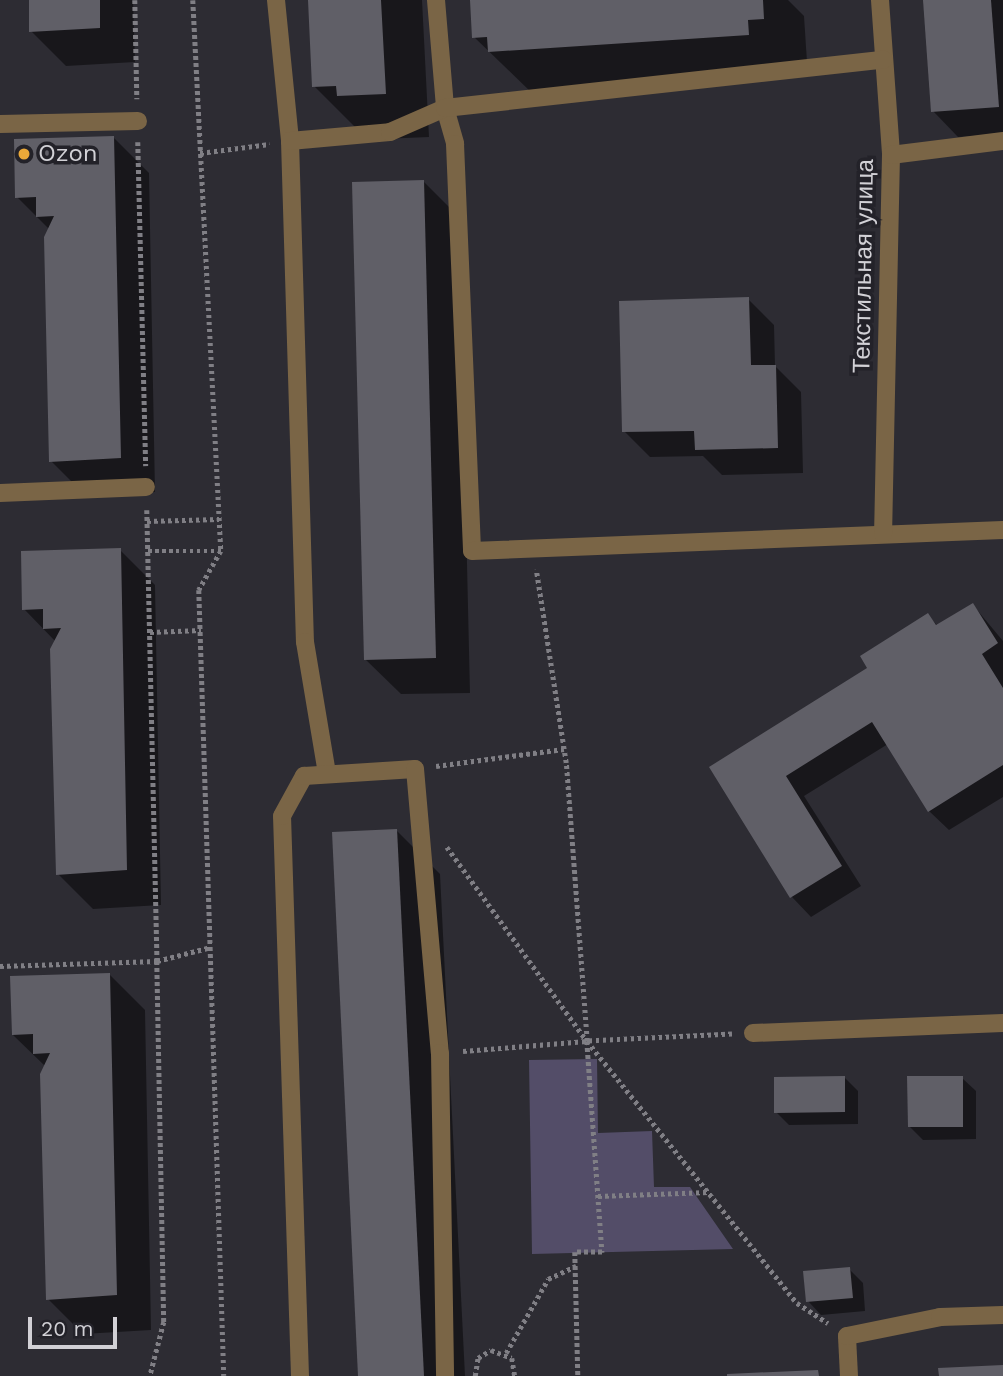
<!DOCTYPE html>
<html>
<head>
<meta charset="utf-8">
<style>
	body { margin:0 }
	#map { position:relative; width:1003px; height:1376px; overflow:hidden; background:#2d2c33; font-family:"Work Sans",sans-serif }
	div>[style] { position:absolute }
	.green>* { inset:0; background:#534d68 }
	.shadow>* { inset:0; background:#0007 }
	.building>* { inset:0; background:#605f67 }
	.path>* { height:4.5px; margin-top:-2.25px; transform-origin:0; background:repeating-linear-gradient(90deg,#807f85 0 3.5px,transparent 0 7px) }
	.minor>* { height:18px; margin:-9px; padding:0 9px; transform-origin:9px; border-radius:9px; background:#7a6546 }
	.dots>* { width:19px; height:19px; translate:-50% -50%; box-sizing:border-box; border:4px solid #232229; border-radius:50% }
	span { translate:-50% -50%; white-space:nowrap; text-align:center; line-height:1.15; -webkit-text-stroke:7px #232229; paint-order:stroke }
	.poi-label { font-size:24px; color:#d2d1d6 }
	.left { translate:0 -50%; text-align:left }
	.street-label { font-size:24px; color:#d2d1d6 }
	.scale { position:absolute; left:28px; top:1317px; width:89px; height:32px; box-sizing:border-box; border:4px solid #d2d1d6; border-top:0; padding-left:9px; font-size:21px; line-height:24px; white-space:nowrap; color:#d2d1d6; -webkit-text-stroke:5px #232229; paint-order:stroke }
</style>
</head>
<body>
<div id="map">
	<div class="green">
		<div style="clip-path:polygon(597px 1059px,598px 1133px,652px 1131px,654px 1187px,690px 1187px,733px 1249px,532px 1254px,529px 1060px)"></div>
	</div>
	<div class="shadow">
		<div style="clip-path:polygon(31px 0,133px 0,135px 62px,66px 66px,31px 31px)"></div>
		<div style="clip-path:polygon(310px 0,422px 0,429px 137px,382px 139px,358px 130px,314px 86px)"></div>
		<div style="clip-path:polygon(471px 0,788px 0,804px 16px,807px 62px,534px 95px,474px 37px)"></div>
		<div style="clip-path:polygon(925px 0,1003px 0,1003px 134px,958px 137px,933px 111px)"></div>
		<div style="clip-path:polygon(114px 138px,149px 173px,155px 492px,86px 496px,51px 461px,50px 230px,17px 197px)"></div>
		<div style="clip-path:polygon(424px 182px,459px 217px,470px 693px,401px 694px,365px 659px)"></div>
		<div style="clip-path:polygon(748px 299px,774px 325px,775px 366px,801px 392px,803px 473px,722px 475px,703px 456px,650px 457px,624px 431px)"></div>
		<div style="clip-path:polygon(120px 550px,155px 585px,161px 905px,93px 909px,58px 874px,56px 642px,24px 609px)"></div>
		<div style="clip-path:polygon(973px 605px,1003px 641px,1003px 797px,949px 830px,929px 811px,888px 744px,804px 796px,861px 886px,811px 917px,792px 897px,711px 768px,870px 669px,928px 616px,938px 626px)"></div>
		<div style="clip-path:polygon(397px 831px,440px 874px,465px 1376px,360px 1376px)"></div>
		<div style="clip-path:polygon(110px 975px,145px 1010px,151px 1330px,83px 1334px,48px 1299px,46px 1067px,13px 1035px)"></div>
		<div style="clip-path:polygon(845px 1078px,858px 1091px,858px 1124px,789px 1125px,776px 1112px)"></div>
		<div style="clip-path:polygon(962px 1078px,976px 1091px,976px 1139px,923px 1140px,910px 1127px)"></div>
		<div style="clip-path:polygon(849px 1269px,863px 1283px,865px 1311px,821px 1315px,808px 1301px)"></div>
	</div>
	<div class="building">
		<div style="clip-path:polygon(29px 0,100px 0,100px 28px,29px 32px)"></div>
		<div style="clip-path:polygon(308px 0,381px 0,386px 94px,337px 96px,336px 86px,312px 87px)"></div>
		<div style="clip-path:polygon(470px 0,763px 0,764px 19px,748px 20px,749px 35px,488px 52px,487px 37px,472px 38px)"></div>
		<div style="clip-path:polygon(923px 0,991px 0,999px 107px,931px 112px)"></div>
		<div style="clip-path:polygon(114px 136px,121px 458px,49px 462px,44px 237px,54px 216px,36px 217px,36px 197px,15px 198px,14px 139px)"></div>
		<div style="clip-path:polygon(424px 180px,436px 658px,364px 660px,352px 182px)"></div>
		<div style="clip-path:polygon(749px 297px,751px 365px,776px 365px,778px 448px,695px 450px,694px 431px,622px 432px,619px 301px)"></div>
		<div style="clip-path:polygon(121px 548px,127px 870px,56px 875px,50px 649px,61px 628px,43px 629px,43px 609px,22px 610px,21px 551px)"></div>
		<div style="clip-path:polygon(973px 603px,998px 643px,982px 654px,1003px 688px,1003px 765px,928px 812px,872px 722px,786px 776px,842px 866px,790px 898px,709px 767px,867px 668px,860px 656px,928px 613px,936px 625px)"></div>
		<div style="clip-path:polygon(397px 829px,424px 1376px,358px 1376px,332px 832px)"></div>
		<div style="clip-path:polygon(110px 973px,117px 1295px,46px 1300px,40px 1074px,50px 1053px,33px 1054px,33px 1034px,12px 1035px,10px 976px)"></div>
		<div style="clip-path:polygon(845px 1076px,845px 1112px,774px 1113px,774px 1077px)"></div>
		<div style="clip-path:polygon(907px 1076px,963px 1076px,963px 1127px,908px 1127px)"></div>
		<div style="clip-path:polygon(850px 1267px,853px 1298px,806px 1302px,803px 1271px)"></div>
		<div style="clip-path:polygon(1003px 1365px,1003px 1376px,939px 1376px,938px 1368px)"></div>
		<div style="clip-path:polygon(818px 1370px,819px 1376px,727px 1376px,727px 1374px)"></div>
	</div>
	<div class="path">
		<div style="left:135px;top:0;width:99px;rotate:88.8deg"></div>
		<div style="left:193px;top:0;width:552px;rotate:87.09deg"></div>
		<div style="left:221px;top:551px;width:45px;rotate:119.4deg"></div>
		<div style="left:199px;top:590px;width:786px;rotate:88.18deg"></div>
		<div style="left:138px;top:142px;width:324px;rotate:88.6deg"></div>
		<div style="left:200px;top:153px;width:70px;rotate:-7.4deg"></div>
		<div style="left:147px;top:510px;width:451px;rotate:88.7deg"></div>
		<div style="left:157px;top:961px;width:56px;rotate:-14.5deg"></div>
		<div style="left:147px;top:521px;width:72px;rotate:-1.6deg"></div>
		<div style="left:148px;top:551px;width:73px"></div>
		<div style="left:150px;top:632px;width:51px;rotate:-2.2deg"></div>
		<div style="left:436px;top:766px;width:129px;rotate:-7.6deg"></div>
		<div style="left:447px;top:847px;width:239px;rotate:54.2deg"></div>
		<div style="left:587px;top:1041px;width:212px;rotate:85.9deg"></div>
		<div style="left:602px;top:1252px;width:27px;rotate:180deg"></div>
		<div style="left:575px;top:1252px;width:124px;rotate:88.6deg"></div>
		<div style="left:0;top:966px;width:157px;rotate:-1.8deg"></div>
		<div style="left:157px;top:961px;width:361px;rotate:88.9deg"></div>
		<div style="left:164px;top:1322px;width:56px;rotate:104.5deg"></div>
		<div style="left:732px;top:1034px;width:145px;rotate:177.2deg"></div>
		<div style="left:587px;top:1041px;width:336px;rotate:51.3deg"></div>
		<div style="left:797px;top:1303px;width:37px;rotate:33deg"></div>
		<div style="left:463px;top:1051px;width:124px;rotate:-4.6deg"></div>
		<div style="left:587px;top:1041px;width:279px;rotate:-94.3deg"></div>
		<div style="left:566px;top:763px;width:196px;rotate:-98.8deg"></div>
		<div style="left:598px;top:1196px;width:111px;rotate:-2.1deg"></div>
		<div style="left:506px;top:1353px;width:85px;rotate:-60.4deg"></div>
		<div style="left:548px;top:1279px;width:31px;rotate:-25deg"></div>
		<div style="left:475px;top:1376px;width:18px;rotate:-81deg"></div>
		<div style="left:478px;top:1358px;width:15px;rotate:-32deg"></div>
		<div style="left:491px;top:1350px;width:22px;rotate:21deg"></div>
		<div style="left:512px;top:1358px;width:18px;rotate:81deg"></div>
	</div>
	<div class="minor">
		<div style="left:276px;top:0;width:142px;rotate:84.3deg"></div>
		<div style="left:290px;top:141px;width:501px;rotate:88.29deg"></div>
		<div style="left:305px;top:642px;width:133px;rotate:80.5deg"></div>
		<div style="left:436px;top:0;width:108px;rotate:85.2deg"></div>
		<div style="left:445px;top:108px;width:37px;rotate:74deg"></div>
		<div style="left:455px;top:144px;width:407px;rotate:87.6deg"></div>
		<div style="left:472px;top:551px;width:531px;rotate:-2.26deg"></div>
		<div style="left:880px;top:0;width:155px;rotate:85.9deg"></div>
		<div style="left:891px;top:155px;width:379px;rotate:91.2deg"></div>
		<div style="left:0;top:124px;width:138px;rotate:-1.2deg"></div>
		<div style="left:290px;top:141px;width:100px;rotate:-5.1deg"></div>
		<div style="left:390px;top:132px;width:60px;rotate:-23.6deg"></div>
		<div style="left:445px;top:108px;width:441px;rotate:-6.3deg"></div>
		<div style="left:891px;top:155px;width:113px;rotate:-7.1deg"></div>
		<div style="left:0;top:493px;width:146px;rotate:-2.4deg"></div>
		<div style="left:753px;top:1033px;width:250px;rotate:-2.3deg"></div>
		<div style="left:300px;top:1376px;width:560px;rotate:-91.84deg"></div>
		<div style="left:282px;top:816px;width:46px;rotate:-61.2deg"></div>
		<div style="left:304px;top:776px;width:111px;rotate:-3.6deg"></div>
		<div style="left:415px;top:769px;width:285px;rotate:85deg"></div>
		<div style="left:440px;top:1053px;width:323px;rotate:89.1deg"></div>
		<div style="left:849px;top:1376px;width:40px;rotate:-92.9deg"></div>
		<div style="left:847px;top:1336px;width:95px;rotate:-11.5deg"></div>
		<div style="left:940px;top:1317px;width:63px;rotate:-1.8deg"></div>
	</div>
	<div class="dots">
		<div style="left:24px;top:154px;background:#eba939"></div>
	</div>
	<div class="poi-label">
		<span class="left" style="left:38px;top:154px">Ozon</span>
	</div>
	<div class="street-label">
		<span style="left:864px;top:266px;rotate:-89deg">Текстильная улица</span>
	</div>
	<div class="scale">20 m</div>
</div>
</body>
</html>
